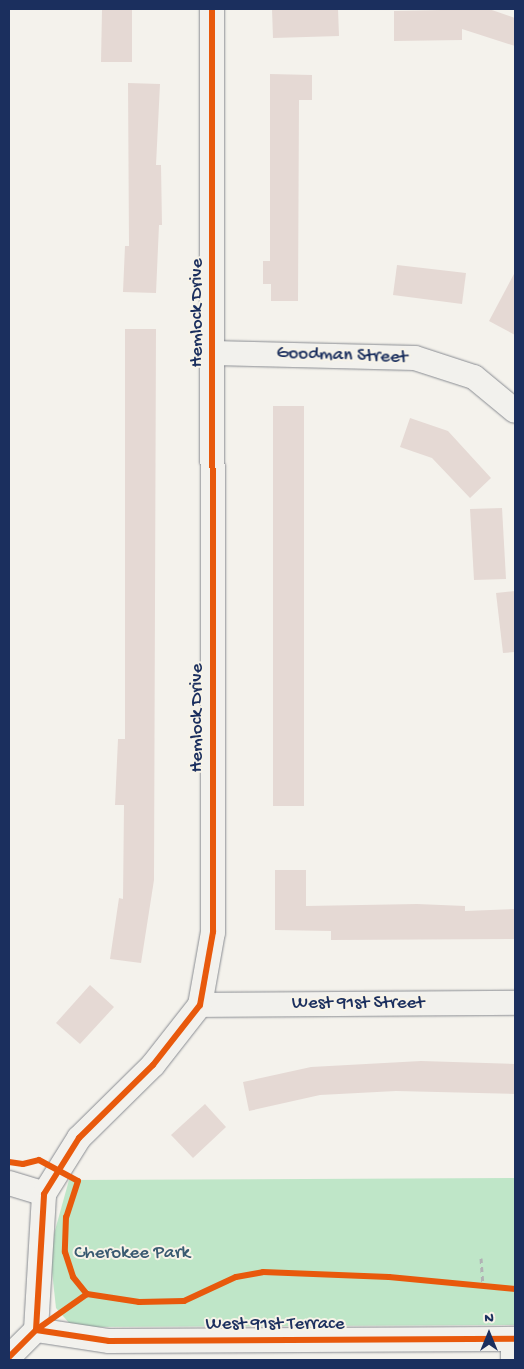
<!DOCTYPE html>
<html>
<head>
<meta charset="utf-8">
<style>
	body { margin:0 }
	#map { position:relative; width:524px; height:1369px; overflow:hidden; background:#f4f2ec; font-family:"Gochi Hand",sans-serif }
	div>[style] { position:absolute }
	.green>* { inset:0; background:#bfe6c8 }
	.building>* { inset:0; background:#e5d9d4 }
	.path>* { height:3px; margin-top:-1.5px; transform-origin:0; background:repeating-linear-gradient(90deg,#b1b2b5 0 5px,transparent 0 9px) }
	.roads { filter:drop-shadow(0 0 1px #898c92) drop-shadow(0 0 1px #898c92) }
	.minor>* { height:24px; margin:-12px; padding:0 12px; transform-origin:12px; border-radius:12px; background:#f2f1ed }
	.cycleway>* { height:6px; margin:-3px; padding:0 3px; transform-origin:3px; border-radius:3px; background:#e8590c }
	span { translate:-50% -50%; white-space:nowrap; text-align:center; line-height:1.15; -webkit-text-stroke:4px #f7f3e8; paint-order:stroke }
	.street-label { font-size:19px; color:#1b2f5e }
	.park-label { font-size:19px; color:#395a71 }
	.frame { position:absolute; inset:0; border:10px solid #1b2f5e; pointer-events:none }
	.north { position:absolute; left:464px; top:1309px; width:50px; height:50px; -webkit-text-stroke:4px #f7f3e8; paint-order:stroke; rotate:0deg; font-size:14px; font-weight:700; line-height:20px; text-align:center; color:#1b2f5e }
	.north::after { content:''; display:block; margin:auto; width:18px; height:22px; background:#1b2f5e; clip-path:polygon(50% 0,100% 100%,50% 72%,0 100%) }
</style>
</head>
<body>
<div id="map">
	<div class="green">
		<div style="clip-path:polygon(515px 1178px,515px 1325px,79px 1327px,70px 1324px,56px 1308px,51px 1262px,54px 1234px,69px 1180px)"></div>
	</div>
	<div class="building">
		<div style="clip-path:polygon(272px 9px,338px 9px,339px 36px,273px 38px)"></div>
		<div style="clip-path:polygon(489px 9px,515px 18px,515px 46px,462px 29px,462px 40px,394px 41px,394px 11px)"></div>
		<div style="clip-path:polygon(102px 10px,132px 10px,132px 62px,101px 62px)"></div>
		<div style="clip-path:polygon(270px 74px,312px 75px,312px 100px,299px 100px,298px 301px,271px 301px,271px 284px,263px 284px,263px 261px,270px 261px)"></div>
		<div style="clip-path:polygon(128px 83px,160px 84px,156px 165px,161px 165px,162px 225px,159px 225px,156px 293px,123px 292px,125px 246px,129px 246px)"></div>
		<div style="clip-path:polygon(397px 265px,466px 273px,462px 304px,393px 295px)"></div>
		<div style="clip-path:polygon(515px 272px,515px 335px,489px 321px)"></div>
		<div style="clip-path:polygon(125px 329px,156px 329px,154px 880px,141px 963px,110px 959px,119px 898px,123px 899px,124px 805px,115px 805px,118px 739px,125px 739px)"></div>
		<div style="clip-path:polygon(273px 406px,304px 406px,304px 806px,273px 806px)"></div>
		<div style="clip-path:polygon(410px 418px,448px 431px,491px 478px,470px 498px,432px 458px,400px 447px)"></div>
		<div style="clip-path:polygon(502px 508px,506px 579px,474px 580px,470px 509px)"></div>
		<div style="clip-path:polygon(515px 591px,515px 652px,503px 653px,496px 593px)"></div>
		<div style="clip-path:polygon(275px 870px,306px 870px,306px 906px,417px 904px,465px 906px,465px 911px,515px 909px,515px 939px,331px 940px,331px 931px,275px 930px)"></div>
		<div style="clip-path:polygon(90px 985px,114px 1007px,80px 1044px,56px 1023px)"></div>
		<div style="clip-path:polygon(421px 1061px,515px 1064px,515px 1094px,396px 1091px,320px 1095px,249px 1111px,243px 1082px,311px 1067px)"></div>
		<div style="clip-path:polygon(205px 1104px,226px 1127px,193px 1158px,171px 1135px)"></div>
	</div>
	<div class="path">
		<div style="left:481px;top:1258px;width:28px;rotate:86deg"></div>
	</div>
	<div class="roads">
		<div class="minor">
			<div style="left:213px;top:353px;width:202px;rotate:1.4deg"></div>
			<div style="left:415px;top:358px;width:62px;rotate:17.9deg"></div>
			<div style="left:474px;top:377px;width:53px;rotate:39.7deg"></div>
			<div style="left:200px;top:1005px;width:315px;rotate:-0.4deg"></div>
			<div style="left:9px;top:1183px;width:37px;rotate:17deg"></div>
			<div style="left:36px;top:1330px;width:74px;rotate:8.6deg"></div>
			<div style="left:109px;top:1341px;width:406px;rotate:-0.3deg"></div>
			<div style="left:513px;top:1339px;width:21px;rotate:90deg"></div>
			<div style="left:9px;top:1357px;width:38px;rotate:-45deg"></div>
			<div style="left:36px;top:1330px;width:136px;rotate:-86.6deg"></div>
			<div style="left:44px;top:1194px;width:66px;rotate:-58deg"></div>
			<div style="left:79px;top:1138px;width:104px;rotate:-44.6deg"></div>
			<div style="left:153px;top:1065px;width:76px;rotate:-51.9deg"></div>
			<div style="left:200px;top:1005px;width:74px;rotate:-79.9deg"></div>
			<div style="left:213px;top:932px;width:923px;rotate:-90.06deg"></div>
		</div>
	</div>
	<div class="cycleway">
		<div style="left:9px;top:1162px;width:14px;rotate:8deg"></div>
		<div style="left:23px;top:1164px;width:16px;rotate:-14deg"></div>
		<div style="left:39px;top:1160px;width:44px;rotate:28.3deg"></div>
		<div style="left:78px;top:1181px;width:38px;rotate:108deg"></div>
		<div style="left:66px;top:1217px;width:35px;rotate:92deg"></div>
		<div style="left:65px;top:1252px;width:26px;rotate:72deg"></div>
		<div style="left:73px;top:1277px;width:22px;rotate:51deg"></div>
		<div style="left:87px;top:1294px;width:62px;rotate:144.8deg"></div>
		<div style="left:36px;top:1330px;width:38px;rotate:135deg"></div>
		<div style="left:87px;top:1294px;width:53px;rotate:8.7deg"></div>
		<div style="left:139px;top:1302px;width:45px;rotate:-1.3deg"></div>
		<div style="left:184px;top:1301px;width:57px;rotate:-24.8deg"></div>
		<div style="left:236px;top:1277px;width:27px;rotate:-10deg"></div>
		<div style="left:263px;top:1272px;width:126px;rotate:2.3deg"></div>
		<div style="left:389px;top:1277px;width:127px;rotate:5.4deg"></div>
		<div style="left:36px;top:1330px;width:136px;rotate:-86.6deg"></div>
		<div style="left:44px;top:1194px;width:66px;rotate:-58deg"></div>
		<div style="left:79px;top:1138px;width:104px;rotate:-44.6deg"></div>
		<div style="left:153px;top:1065px;width:76px;rotate:-51.9deg"></div>
		<div style="left:200px;top:1005px;width:74px;rotate:-79.9deg"></div>
		<div style="left:213px;top:932px;width:923px;rotate:-90.06deg"></div>
		<div style="left:36px;top:1330px;width:74px;rotate:8.6deg"></div>
		<div style="left:109px;top:1341px;width:406px;rotate:-0.3deg"></div>
	</div>
	<div class="street-label">
		<span style="left:198px;top:313px;rotate:-90deg">Hemlock Drive</span>
		<span style="left:342px;top:356px;rotate:2deg">Goodman Street</span>
		<span style="left:198px;top:718px;rotate:-90deg">Hemlock Drive</span>
		<span style="left:358px;top:1004px">West 91st Street</span>
		<span style="left:275px;top:1325px">West 91st Terrace</span>
	</div>
	<div class="park-label">
		<span style="left:132px;top:1254px">Cherokee Park</span>
	</div>
	<div class="frame"></div>
	<div class="north">N</div>
</div>
</body>
</html>
